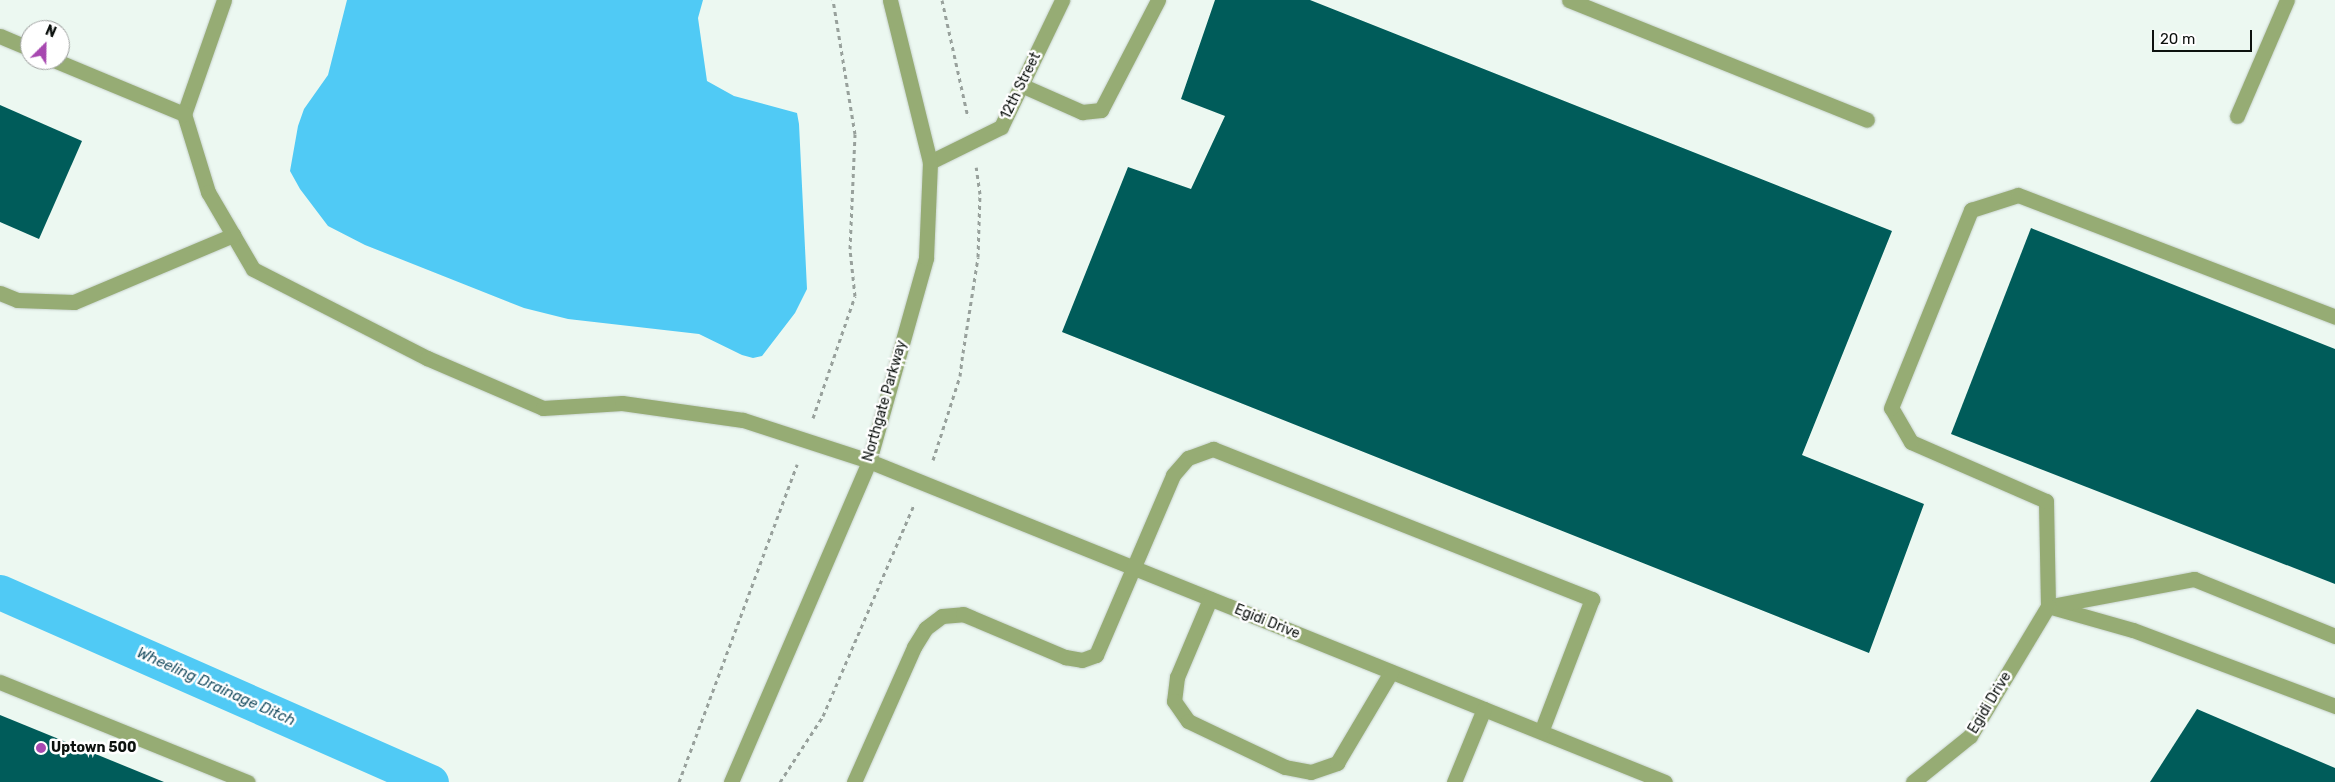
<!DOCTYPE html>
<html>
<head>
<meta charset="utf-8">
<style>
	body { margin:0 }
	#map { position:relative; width:2335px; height:782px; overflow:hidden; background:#ecf8f1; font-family:Rubik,sans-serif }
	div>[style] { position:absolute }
	.water>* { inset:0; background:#50caf5 }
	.canal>* { height:35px; margin:-17.5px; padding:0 17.5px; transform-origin:17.5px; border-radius:17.5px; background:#50caf5 }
	.building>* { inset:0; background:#005c5a }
	.path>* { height:3px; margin-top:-1.5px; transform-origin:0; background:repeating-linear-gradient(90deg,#98a19c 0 4px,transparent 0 8px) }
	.roads { filter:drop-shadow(0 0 1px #c8d3cd) drop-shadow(0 0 1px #c8d3cd) }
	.minor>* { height:15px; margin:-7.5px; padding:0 7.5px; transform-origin:7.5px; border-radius:7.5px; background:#96ac74 }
	.dots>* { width:14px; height:14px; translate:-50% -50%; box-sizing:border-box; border:2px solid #fff; border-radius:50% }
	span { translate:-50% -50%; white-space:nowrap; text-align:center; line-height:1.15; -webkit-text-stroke:5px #fff; paint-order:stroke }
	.street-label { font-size:14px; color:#0d120f }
	.poi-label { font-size:14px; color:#0d120f; font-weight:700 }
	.left { translate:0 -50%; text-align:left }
	.water-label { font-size:15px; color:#215366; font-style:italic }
	.north { position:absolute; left:20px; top:20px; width:50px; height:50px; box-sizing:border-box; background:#fff; border:1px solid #9ea09f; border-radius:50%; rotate:23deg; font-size:14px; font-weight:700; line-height:20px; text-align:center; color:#0d120f }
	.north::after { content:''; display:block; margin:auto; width:18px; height:22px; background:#a748b0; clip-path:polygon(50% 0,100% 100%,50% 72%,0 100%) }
	.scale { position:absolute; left:2152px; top:30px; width:100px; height:22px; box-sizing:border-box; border:2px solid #0d120f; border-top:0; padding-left:6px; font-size:15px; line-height:18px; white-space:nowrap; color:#0d120f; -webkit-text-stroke:4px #fff; paint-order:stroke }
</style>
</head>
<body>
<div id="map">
	<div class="water">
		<div style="clip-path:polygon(347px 0,703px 0,698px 18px,707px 81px,734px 96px,797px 113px,799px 124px,807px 289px,795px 313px,762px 356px,753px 358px,742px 355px,699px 334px,568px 319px,524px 308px,365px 245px,328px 226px,300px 189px,290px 171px,298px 126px,304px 109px,328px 75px)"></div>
	</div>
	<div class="canal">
		<div style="left:0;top:592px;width:471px;rotate:23.8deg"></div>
	</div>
	<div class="building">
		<div style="clip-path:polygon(1215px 0,1310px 0,1892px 231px,1802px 455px,1924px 504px,1869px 653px,1062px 332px,1128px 167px,1191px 189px,1225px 116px,1181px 99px)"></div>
		<div style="clip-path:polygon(0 105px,82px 141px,39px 239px,0 222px)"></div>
		<div style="clip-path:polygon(2031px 228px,2335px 349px,2335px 584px,1951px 434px)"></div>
		<div style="clip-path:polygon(2197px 709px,2335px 768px,2335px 782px,2150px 782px)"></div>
		<div style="clip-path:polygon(0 715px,164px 782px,0 782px)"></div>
	</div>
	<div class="path">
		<div style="left:942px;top:0;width:120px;rotate:77.5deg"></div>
		<div style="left:813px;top:418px;width:129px;rotate:-71deg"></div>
		<div style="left:855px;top:296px;width:47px;rotate:-96.1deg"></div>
		<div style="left:850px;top:249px;width:115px;rotate:-87.5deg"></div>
		<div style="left:855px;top:134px;width:136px;rotate:-99.3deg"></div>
		<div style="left:933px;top:460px;width:88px;rotate:-72.2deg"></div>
		<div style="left:960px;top:376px;width:23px;rotate:-83deg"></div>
		<div style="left:963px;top:353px;width:97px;rotate:-81.1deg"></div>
		<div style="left:978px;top:257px;width:63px;rotate:-88.2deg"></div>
		<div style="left:980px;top:194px;width:27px;rotate:-98deg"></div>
		<div style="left:679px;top:782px;width:339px;rotate:-69.6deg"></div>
		<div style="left:780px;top:782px;width:79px;rotate:-56.9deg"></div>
		<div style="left:823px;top:716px;width:230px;rotate:-66.7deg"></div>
	</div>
	<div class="roads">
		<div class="minor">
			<div style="left:224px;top:0;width:121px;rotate:109.3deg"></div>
			<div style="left:184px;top:114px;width:82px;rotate:72.9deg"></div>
			<div style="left:208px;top:192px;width:89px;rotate:59.7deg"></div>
			<div style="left:253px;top:269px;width:195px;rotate:27.1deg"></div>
			<div style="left:427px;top:358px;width:126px;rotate:23.3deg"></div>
			<div style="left:543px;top:408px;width:79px;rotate:-3.6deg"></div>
			<div style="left:622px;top:403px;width:122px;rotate:8deg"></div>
			<div style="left:743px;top:420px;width:133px;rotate:18deg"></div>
			<div style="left:869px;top:461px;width:858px;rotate:21.96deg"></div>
			<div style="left:1569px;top:0;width:321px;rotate:21.9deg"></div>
			<div style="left:0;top:36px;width:33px;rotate:23deg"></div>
			<div style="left:54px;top:60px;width:141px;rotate:22.6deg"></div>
			<div style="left:1021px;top:85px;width:67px;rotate:23.9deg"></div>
			<div style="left:1082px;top:112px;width:19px;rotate:-6deg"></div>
			<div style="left:1101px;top:110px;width:124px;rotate:-62.6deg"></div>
			<div style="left:2237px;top:116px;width:126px;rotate:-66.7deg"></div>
			<div style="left:930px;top:162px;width:79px;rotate:-26.2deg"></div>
			<div style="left:1001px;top:127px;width:141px;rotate:-64.3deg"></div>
			<div style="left:0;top:293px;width:18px;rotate:22deg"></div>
			<div style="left:17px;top:300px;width:57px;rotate:2deg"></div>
			<div style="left:74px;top:302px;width:173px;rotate:-22.8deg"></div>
			<div style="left:1210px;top:599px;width:85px;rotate:112.9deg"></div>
			<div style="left:1177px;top:677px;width:24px;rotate:97deg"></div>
			<div style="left:1174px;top:701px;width:24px;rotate:55deg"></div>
			<div style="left:1188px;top:721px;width:107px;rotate:25.4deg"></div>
			<div style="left:1285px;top:767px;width:26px;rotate:11deg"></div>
			<div style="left:1311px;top:772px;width:28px;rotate:-19deg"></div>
			<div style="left:1337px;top:763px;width:106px;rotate:-59.3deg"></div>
			<div style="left:2048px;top:606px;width:105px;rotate:-91.1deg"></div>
			<div style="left:2046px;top:501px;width:147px;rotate:-156.4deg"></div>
			<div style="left:1911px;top:442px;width:39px;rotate:-120deg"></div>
			<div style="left:1891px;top:408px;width:214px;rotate:-68deg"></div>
			<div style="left:1971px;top:210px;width:49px;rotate:-17.7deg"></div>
			<div style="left:2018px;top:195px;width:340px;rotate:21deg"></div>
			<div style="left:2048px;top:606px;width:88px;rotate:15.8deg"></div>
			<div style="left:2133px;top:630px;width:216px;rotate:20.6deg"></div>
			<div style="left:2051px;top:606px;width:146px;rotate:-10.7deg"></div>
			<div style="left:2194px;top:579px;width:152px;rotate:22deg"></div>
			<div style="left:0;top:682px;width:267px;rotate:22deg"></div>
			<div style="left:731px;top:782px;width:349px;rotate:-66.7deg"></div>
			<div style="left:869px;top:461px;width:211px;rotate:-74.3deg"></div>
			<div style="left:926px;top:258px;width:96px;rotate:-87.6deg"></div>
			<div style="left:930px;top:162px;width:167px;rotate:-103.9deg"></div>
			<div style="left:854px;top:782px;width:148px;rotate:-66deg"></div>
			<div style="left:914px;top:647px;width:22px;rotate:-58deg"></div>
			<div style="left:926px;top:628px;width:20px;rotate:-37deg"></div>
			<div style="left:942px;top:616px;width:21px;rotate:-5deg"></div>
			<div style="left:963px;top:614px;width:111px;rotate:22.9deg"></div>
			<div style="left:1065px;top:657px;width:17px;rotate:10deg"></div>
			<div style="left:1082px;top:660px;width:15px;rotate:-20deg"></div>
			<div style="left:1096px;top:655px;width:196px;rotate:-66.8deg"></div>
			<div style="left:1173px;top:475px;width:23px;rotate:-49deg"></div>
			<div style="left:1188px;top:458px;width:27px;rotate:-20deg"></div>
			<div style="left:1213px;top:449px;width:408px;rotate:21.6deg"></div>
			<div style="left:1592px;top:599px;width:142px;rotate:111deg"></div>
			<div style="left:1454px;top:782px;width:79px;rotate:-67.7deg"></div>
			<div style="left:1913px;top:782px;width:73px;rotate:-38.9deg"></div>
			<div style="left:1970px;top:736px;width:152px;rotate:-59deg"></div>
		</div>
	</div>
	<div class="dots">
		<div style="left:41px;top:748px;background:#a748b0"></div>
	</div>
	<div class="street-label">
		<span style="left:1021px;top:86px;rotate:-64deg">12th Street</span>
		<span style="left:885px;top:401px;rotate:-74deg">Northgate Parkway</span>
		<span style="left:1267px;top:622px;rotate:22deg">Egidi Drive</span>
		<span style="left:1990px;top:703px;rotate:-59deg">Egidi Drive</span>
	</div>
	<div class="poi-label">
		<span class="left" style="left:51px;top:748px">Uptown 500</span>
	</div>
	<div class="water-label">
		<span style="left:216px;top:687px;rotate:24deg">Wheeling Drainage Ditch</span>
	</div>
	<div class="north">N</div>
	<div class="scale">20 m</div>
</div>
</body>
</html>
